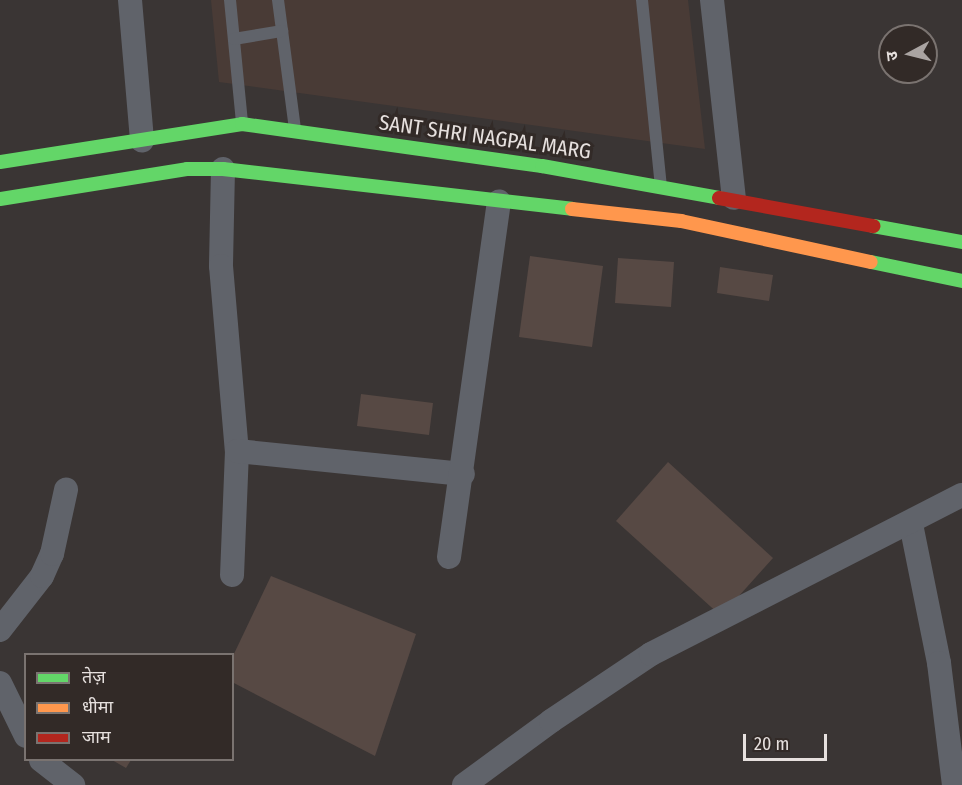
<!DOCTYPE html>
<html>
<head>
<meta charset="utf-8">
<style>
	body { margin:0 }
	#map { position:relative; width:962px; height:785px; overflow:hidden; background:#3a3534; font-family:"Fira Sans Condensed","Noto Sans Devanagari",sans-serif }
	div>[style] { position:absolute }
	.built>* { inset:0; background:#493b36 }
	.building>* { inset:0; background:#574944 }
	.lane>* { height:12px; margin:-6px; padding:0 6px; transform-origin:6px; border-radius:6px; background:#60636a }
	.street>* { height:24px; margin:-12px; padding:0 12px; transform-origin:12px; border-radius:12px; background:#60636a }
	.fast>* { height:14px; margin:-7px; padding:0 7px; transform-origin:7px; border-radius:7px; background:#63d668 }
	.slow>* { height:14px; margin:-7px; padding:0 7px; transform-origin:7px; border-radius:7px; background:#ff974d }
	.jam>* { height:14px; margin:-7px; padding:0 7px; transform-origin:7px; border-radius:7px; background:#b3261e }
	span { translate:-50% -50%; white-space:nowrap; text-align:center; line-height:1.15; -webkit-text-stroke:6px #322a27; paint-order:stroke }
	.street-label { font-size:21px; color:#e6e0de }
	.legend { position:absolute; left:24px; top:653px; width:210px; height:108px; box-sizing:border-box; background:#322a27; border:2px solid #7a7370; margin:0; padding:8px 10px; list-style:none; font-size:18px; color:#e6e0de }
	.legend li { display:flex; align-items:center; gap:12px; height:30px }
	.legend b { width:30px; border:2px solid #7a7370 }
	.north { position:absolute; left:878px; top:24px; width:60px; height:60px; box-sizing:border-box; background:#322a27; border:2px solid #7a7370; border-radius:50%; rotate:263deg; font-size:16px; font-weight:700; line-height:24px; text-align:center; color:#e6e0de }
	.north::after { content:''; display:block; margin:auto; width:21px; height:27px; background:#aaa4a2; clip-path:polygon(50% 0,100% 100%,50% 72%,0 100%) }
	.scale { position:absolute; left:743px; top:734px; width:84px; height:27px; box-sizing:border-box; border:3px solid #e6e0de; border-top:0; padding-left:8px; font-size:18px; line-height:21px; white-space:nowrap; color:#e6e0de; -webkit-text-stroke:4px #322a27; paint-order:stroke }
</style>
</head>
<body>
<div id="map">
	<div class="built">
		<div style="clip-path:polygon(211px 0,688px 0,705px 149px,219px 82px)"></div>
	</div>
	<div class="building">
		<div style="clip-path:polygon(530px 256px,603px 266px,592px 347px,519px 337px)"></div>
		<div style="clip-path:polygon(618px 258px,674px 262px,671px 307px,615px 303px)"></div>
		<div style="clip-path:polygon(720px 267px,773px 275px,769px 301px,717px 293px)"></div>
		<div style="clip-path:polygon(361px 394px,433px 403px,429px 435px,357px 426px)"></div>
		<div style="clip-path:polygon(668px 462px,773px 558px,721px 616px,616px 521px)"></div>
		<div style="clip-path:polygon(271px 576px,416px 634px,375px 756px,232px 682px,232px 658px)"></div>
		<div style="clip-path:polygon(112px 760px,131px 760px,126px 768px)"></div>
	</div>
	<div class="lane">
		<div style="left:230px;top:0;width:124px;rotate:84.4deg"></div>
		<div style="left:278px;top:0;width:131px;rotate:82.5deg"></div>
		<div style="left:642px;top:0;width:187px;rotate:84.2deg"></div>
		<div style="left:234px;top:39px;width:49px;rotate:-9.5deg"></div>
	</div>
	<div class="street">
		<div style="left:130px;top:0;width:141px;rotate:85.1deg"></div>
		<div style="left:712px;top:0;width:199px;rotate:83.7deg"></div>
		<div style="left:223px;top:169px;width:97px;rotate:91.2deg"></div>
		<div style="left:221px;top:266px;width:186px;rotate:85.1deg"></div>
		<div style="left:237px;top:451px;width:124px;rotate:92.3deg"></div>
		<div style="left:237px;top:451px;width:227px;rotate:5.8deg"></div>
		<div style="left:911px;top:524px;width:142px;rotate:78.6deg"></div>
		<div style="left:939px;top:663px;width:123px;rotate:83deg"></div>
		<div style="left:449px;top:557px;width:359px;rotate:-82deg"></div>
		<div style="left:0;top:630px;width:68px;rotate:-52.1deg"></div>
		<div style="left:42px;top:576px;width:24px;rotate:-66deg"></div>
		<div style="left:52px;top:554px;width:66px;rotate:-77.7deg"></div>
		<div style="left:0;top:683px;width:59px;rotate:63.9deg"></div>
		<div style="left:41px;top:760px;width:41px;rotate:38deg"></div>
		<div style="left:464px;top:785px;width:108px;rotate:-36.3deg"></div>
		<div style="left:551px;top:721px;width:120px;rotate:-33.8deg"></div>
		<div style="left:651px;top:654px;width:349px;rotate:-27.1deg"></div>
	</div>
	<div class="fast">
		<div style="left:0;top:162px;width:245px;rotate:-8.9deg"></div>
		<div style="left:242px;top:124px;width:303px;rotate:8deg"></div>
		<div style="left:542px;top:166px;width:180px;rotate:10.2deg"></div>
		<div style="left:0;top:199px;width:189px;rotate:-9.1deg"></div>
		<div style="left:187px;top:169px;width:36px"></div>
		<div style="left:223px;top:169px;width:351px;rotate:6.5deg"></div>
		<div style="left:873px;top:226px;width:90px;rotate:10.2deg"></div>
		<div style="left:871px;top:262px;width:93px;rotate:11.8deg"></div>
	</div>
	<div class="slow">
		<div style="left:572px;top:209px;width:110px;rotate:6.3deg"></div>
		<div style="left:681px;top:221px;width:194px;rotate:12.2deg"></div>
	</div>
	<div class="jam">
		<div style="left:719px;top:198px;width:157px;rotate:10.3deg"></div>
	</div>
	<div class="street-label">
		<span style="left:485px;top:137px;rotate:8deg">SANT SHRI NAGPAL MARG</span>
	</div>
	<ul class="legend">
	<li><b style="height:8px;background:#63d668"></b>तेज़</li>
	<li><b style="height:8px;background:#ff974d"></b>धीमा</li>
	<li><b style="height:8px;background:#b3261e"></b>जाम</li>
	</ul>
	<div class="north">उ</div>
	<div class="scale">20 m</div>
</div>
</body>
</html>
